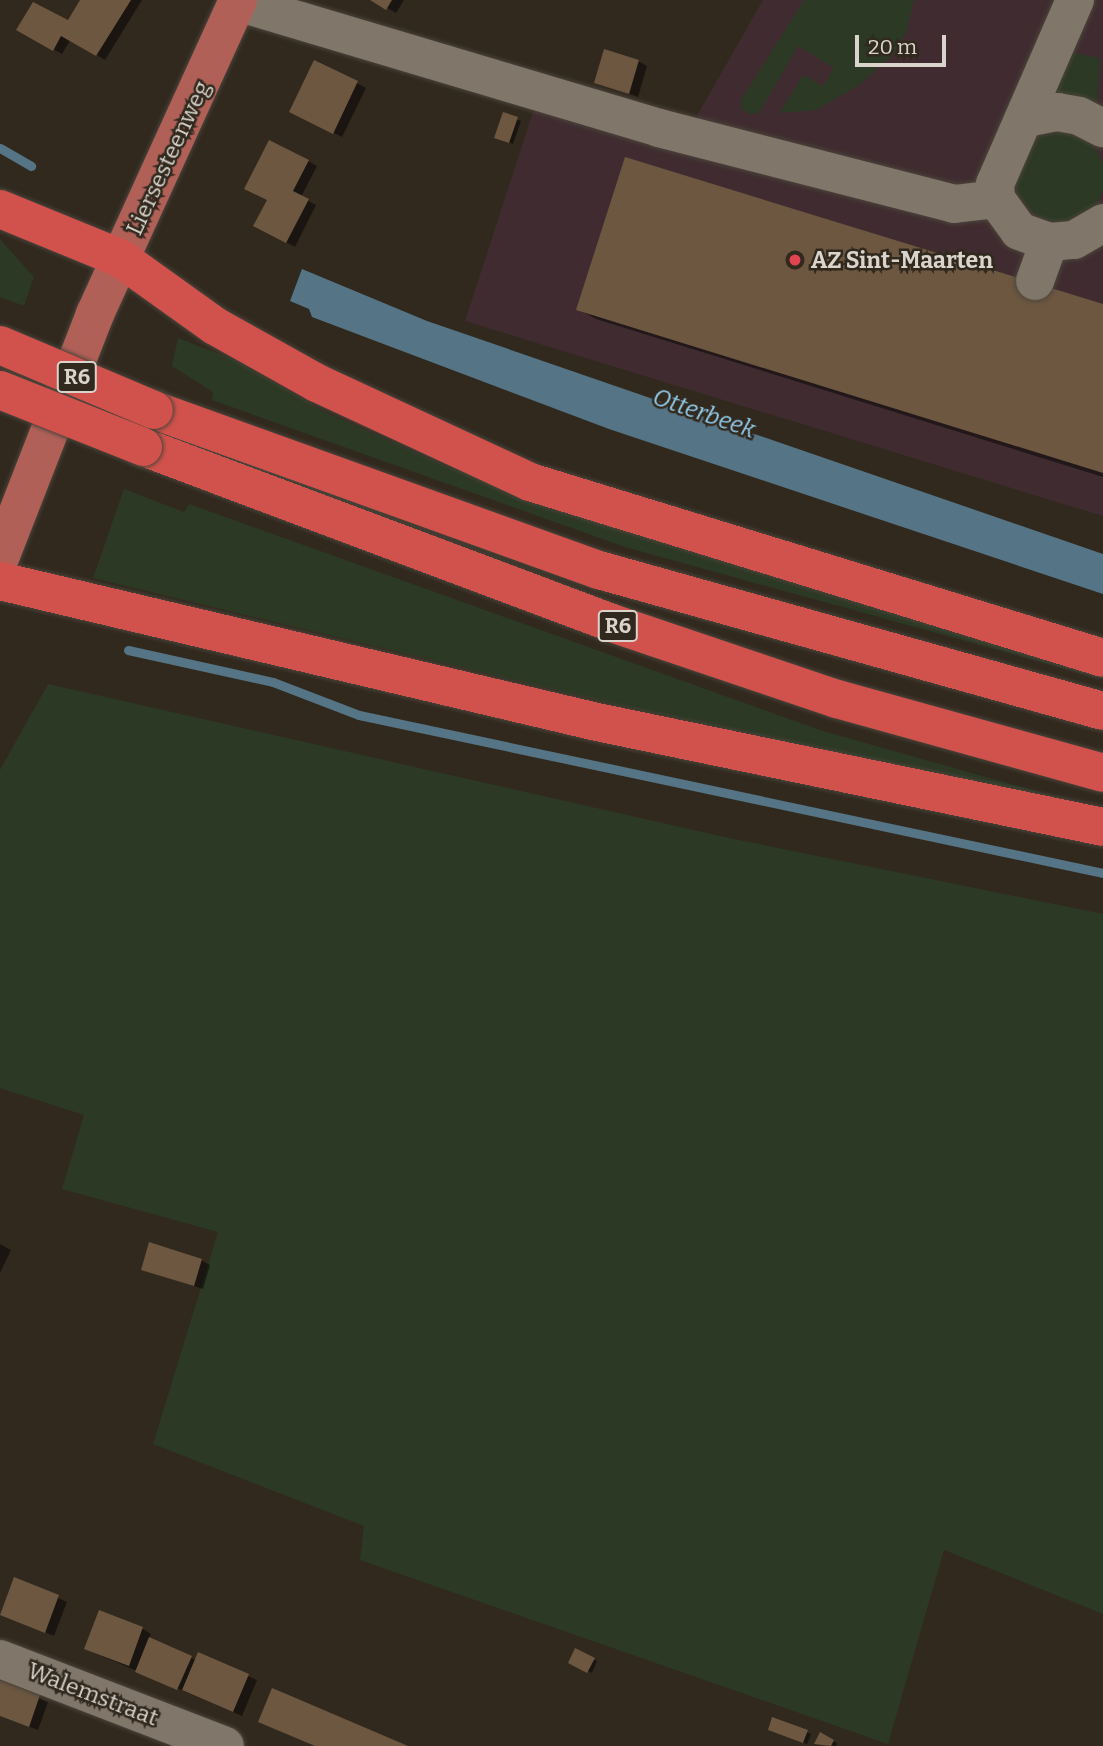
<!DOCTYPE html>
<html>
<head>
<meta charset="utf-8">
<style>
	body { margin:0 }
	#map { position:relative; width:1103px; height:1746px; overflow:hidden; background:#31291e; font-family:Bitter,serif }
	div>[style] { position:absolute }
	.medical>* { inset:0; background:#402c30 }
	.green>* { inset:0; background:#2c3924 }
	.round { border-radius:50% }
	.water>* { inset:0; background:#557485 }
	.shadow>* { inset:0; background:#0007 }
	.stream>* { height:9px; margin:-4.5px; padding:0 4.5px; transform-origin:4.5px; border-radius:4.5px; background:#557485 }
	.building>* { inset:0; background:#6d5741 }
	.roads { filter:drop-shadow(0 0 2px #4b443b) drop-shadow(0 0 2px #4b443b) }
	.minor>* { height:38px; margin:-19px; padding:0 19px; transform-origin:19px; border-radius:19px; background:#807669 }
	.major>* { height:38px; margin:-19px; padding:0 19px; transform-origin:19px; border-radius:19px; background:#b16058 }
	.highway>* { height:38px; margin:-19px; padding:0 19px; transform-origin:19px; border-radius:19px; background:#d1524c }
	.bridges { filter:drop-shadow(0 0 2px #4b443b) drop-shadow(0 0 2px #4b443b) }
	.highway-bridge>* { height:38px; margin:-19px; padding:0 19px; transform-origin:19px; border-radius:19px; background:#d1524c }
	.dots>* { width:19px; height:19px; translate:-50% -50%; box-sizing:border-box; border:4px solid #31291e; border-radius:50% }
	span { translate:-50% -50%; white-space:nowrap; text-align:center; line-height:1.15; -webkit-text-stroke:5px #31291e; paint-order:stroke }
	.shield-label span { padding:2px 5px; background:#31291e; border:2px solid; border-radius:5px; -webkit-text-stroke-width:0 }
	.shield-label { font-size:21px; color:#dad4cd; font-weight:700 }
	.street-label { font-size:23px; color:#dad4cd }
	.poi-label { font-size:23px; color:#dad4cd; font-weight:700 }
	.left { translate:0 -50%; text-align:left }
	.water-label { font-size:24px; color:#93cdec; font-style:italic }
	.scale { position:absolute; left:855px; top:35px; width:91px; height:32px; box-sizing:border-box; border:4px solid #dad4cd; border-top:0; padding-left:9px; font-size:21px; line-height:24px; white-space:nowrap; color:#dad4cd; -webkit-text-stroke:5px #31291e; paint-order:stroke }
</style>
</head>
<body>
<div id="map">
	<div class="medical">
		<div style="clip-path:polygon(763px 0,1103px 0,1103px 516px,465px 321px,533px 112px,694px 121px)"></div>
	</div>
	<div class="green">
		<div style="clip-path:polygon(804px 0,914px 0,906px 33px,895px 53px,859px 85px,816px 110px,780px 113px,803px 75px,823px 86px,834px 68px,798px 46px,759px 113px,750px 114px,741px 109px,741px 100px)"></div>
		<div style="clip-path:polygon(1062px 51px,1100px 58px,1098px 99px,1092px 106px,1050px 103px)"></div>
		<div class="round" style="left:1015px;top:132px;width:90px;height:90px"></div>
		<div style="clip-path:polygon(0 239px,34px 277px,24px 306px,0 297px)"></div>
		<div style="clip-path:polygon(178px 338px,237px 361px,327px 413px,450px 468px,1103px 673px,1103px 679px,625px 547px,212px 400px,213px 392px,172px 366px)"></div>
		<div style="clip-path:polygon(124px 489px,184px 512px,189px 504px,823px 731px,1103px 810px,622px 706px,93px 578px)"></div>
		<div style="clip-path:polygon(48px 684px,729px 838px,1103px 914px,1103px 1614px,944px 1550px,888px 1744px,360px 1560px,364px 1526px,153px 1444px,218px 1232px,62px 1189px,84px 1115px,0 1088px,0 770px)"></div>
	</div>
	<div class="water">
		<div style="clip-path:polygon(302px 269px,427px 321px,1103px 554px,1103px 594px,609px 429px,312px 317px,309px 309px,290px 301px)"></div>
	</div>
	<div class="shadow">
		<div style="clip-path:polygon(82px 0,142px 0,105px 60px,71px 39px,62px 54px,19px 30px,69px 23px)"></div>
		<div style="clip-path:polygon(374px 0,404px 0,396px 13px)"></div>
		<div style="clip-path:polygon(638px 61px,647px 66px,638px 97px,596px 82px)"></div>
		<div style="clip-path:polygon(315px 62px,366px 88px,342px 137px,300px 116px)"></div>
		<div style="clip-path:polygon(504px 114px,521px 121px,513px 144px,500px 139px)"></div>
		<div style="clip-path:polygon(308px 161px,317px 166px,301px 197px,316px 205px,295px 247px,256px 226px,269px 200px)"></div>
		<div style="clip-path:polygon(1103px 305px,1103px 477px,596px 319px,578px 309px)"></div>
		<div style="clip-path:polygon(0 1244px,11px 1250px,0 1273px)"></div>
		<div style="clip-path:polygon(201px 1260px,210px 1265px,203px 1289px,143px 1269px)"></div>
		<div style="clip-path:polygon(15px 1579px,67px 1602px,54px 1636px,1px 1614px)"></div>
		<div style="clip-path:polygon(100px 1612px,143px 1629px,151px 1634px,149px 1639px,196px 1660px,199px 1655px,257px 1680px,242px 1716px,95px 1653px)"></div>
		<div style="clip-path:polygon(576px 1651px,597px 1661px,592px 1673px,570px 1662px)"></div>
		<div style="clip-path:polygon(0 1682px,48px 1702px,38px 1730px,0 1716px)"></div>
		<div style="clip-path:polygon(773px 1731px,807px 1732px,811px 1734px,807px 1744px)"></div>
		<div style="clip-path:polygon(820px 1735px,837px 1743px,836px 1746px,816px 1743px)"></div>
	</div>
	<div class="stream">
		<div style="left:0;top:148px;width:36px;rotate:30deg"></div>
		<div style="left:128px;top:650px;width:148px;rotate:12.4deg"></div>
		<div style="left:273px;top:682px;width:92px;rotate:21deg"></div>
		<div style="left:359px;top:715px;width:761px;rotate:11.99deg"></div>
	</div>
	<div class="building">
		<div style="clip-path:polygon(80px 0,131px 0,96px 56px,61px 36px,53px 51px,16px 30px,33px 2px,68px 20px)"></div>
		<div style="clip-path:polygon(370px 0,392px 0,386px 10px)"></div>
		<div style="clip-path:polygon(604px 49px,639px 60px,629px 94px,594px 83px)"></div>
		<div style="clip-path:polygon(314px 60px,358px 81px,333px 134px,289px 112px)"></div>
		<div style="clip-path:polygon(503px 112px,518px 117px,509px 143px,494px 138px)"></div>
		<div style="clip-path:polygon(269px 140px,309px 160px,293px 191px,309px 199px,286px 243px,253px 226px,267px 200px,244px 189px)"></div>
		<div style="clip-path:polygon(625px 157px,1103px 304px,1103px 473px,576px 310px)"></div>
		<div style="clip-path:polygon(149px 1242px,202px 1259px,194px 1286px,141px 1270px)"></div>
		<div style="clip-path:polygon(14px 1577px,59px 1595px,45px 1633px,0 1615px)"></div>
		<div style="clip-path:polygon(99px 1610px,143px 1627px,129px 1666px,84px 1649px)"></div>
		<div style="clip-path:polygon(149px 1637px,192px 1656px,177px 1690px,135px 1672px)"></div>
		<div style="clip-path:polygon(575px 1648px,595px 1658px,587px 1673px,568px 1663px)"></div>
		<div style="clip-path:polygon(198px 1652px,249px 1674px,233px 1712px,182px 1690px)"></div>
		<div style="clip-path:polygon(0 1680px,40px 1695px,29px 1727px,0 1716px)"></div>
		<div style="clip-path:polygon(272px 1688px,291px 1696px,408px 1746px,315px 1746px,258px 1722px)"></div>
		<div style="clip-path:polygon(772px 1717px,808px 1730px,803px 1743px,768px 1730px)"></div>
		<div style="clip-path:polygon(820px 1732px,834px 1740px,831px 1746px,814px 1744px)"></div>
	</div>
	<div class="roads">
		<div class="minor">
			<div style="left:1075px;top:0;width:201px;rotate:113.5deg"></div>
			<div style="left:995px;top:184px;width:15px;rotate:86deg"></div>
			<div style="left:996px;top:199px;width:39px;rotate:54deg"></div>
			<div style="left:1019px;top:231px;width:32px;rotate:20deg"></div>
			<div style="left:1049px;top:242px;width:25px;rotate:-5deg"></div>
			<div style="left:1074px;top:240px;width:34px;rotate:-30deg"></div>
			<div style="left:237px;top:2px;width:440px;rotate:16.6deg"></div>
			<div style="left:659px;top:128px;width:305px;rotate:14.4deg"></div>
			<div style="left:954px;top:204px;width:42px;rotate:-6.8deg"></div>
			<div style="left:1026px;top:118px;width:32px;rotate:-11deg"></div>
			<div style="left:1057px;top:112px;width:22px;rotate:10deg"></div>
			<div style="left:1079px;top:116px;width:27px;rotate:27deg"></div>
			<div style="left:1035px;top:281px;width:41px;rotate:-70.3deg"></div>
			<div style="left:0;top:1659px;width:241px;rotate:21.1deg"></div>
		</div>
		<div class="major">
			<div style="left:0;top:558px;width:262px;rotate:-68.7deg"></div>
			<div style="left:95px;top:314px;width:345px;rotate:-65.5deg"></div>
		</div>
		<div class="highway">
			<div style="left:0;top:209px;width:130px;rotate:22.2deg"></div>
			<div style="left:120px;top:258px;width:117px;rotate:35.6deg"></div>
			<div style="left:215px;top:326px;width:117px;rotate:29.2deg"></div>
			<div style="left:317px;top:383px;width:235px;rotate:24.9deg"></div>
			<div style="left:530px;top:482px;width:599px;rotate:17.07deg"></div>
			<div style="left:154px;top:410px;width:473px;rotate:19.8deg"></div>
			<div style="left:599px;top:570px;width:523px;rotate:15.63deg"></div>
			<div style="left:143px;top:447px;width:501px;rotate:20.57deg"></div>
			<div style="left:612px;top:623px;width:237px;rotate:18.7deg"></div>
			<div style="left:837px;top:699px;width:276px;rotate:15.5deg"></div>
			<div style="left:0;top:581px;width:613px;rotate:13.29deg"></div>
			<div style="left:597px;top:722px;width:517px;rotate:11.72deg"></div>
		</div>
	</div>
	<div class="bridges">
		<div class="highway-bridge">
			<div style="left:0;top:345px;width:167px;rotate:22.9deg"></div>
			<div style="left:0;top:390px;width:154px;rotate:21.7deg"></div>
		</div>
	</div>
	<div class="dots">
		<div style="left:795px;top:260px;background:#e0444e"></div>
	</div>
	<div class="shield-label">
		<span style="left:77px;top:377px">R6</span>
		<span style="left:618px;top:626px">R6</span>
	</div>
	<div class="street-label">
		<span style="left:168px;top:158px;rotate:-65deg">Liersesteenweg</span>
		<span style="left:93px;top:1694px;rotate:21deg">Walemstraat</span>
	</div>
	<div class="poi-label">
		<span class="left" style="left:811px;top:260px">AZ Sint-Maarten</span>
	</div>
	<div class="water-label">
		<span style="left:704px;top:414px;rotate:19deg">Otterbeek</span>
	</div>
	<div class="scale">20 m</div>
</div>
</body>
</html>
